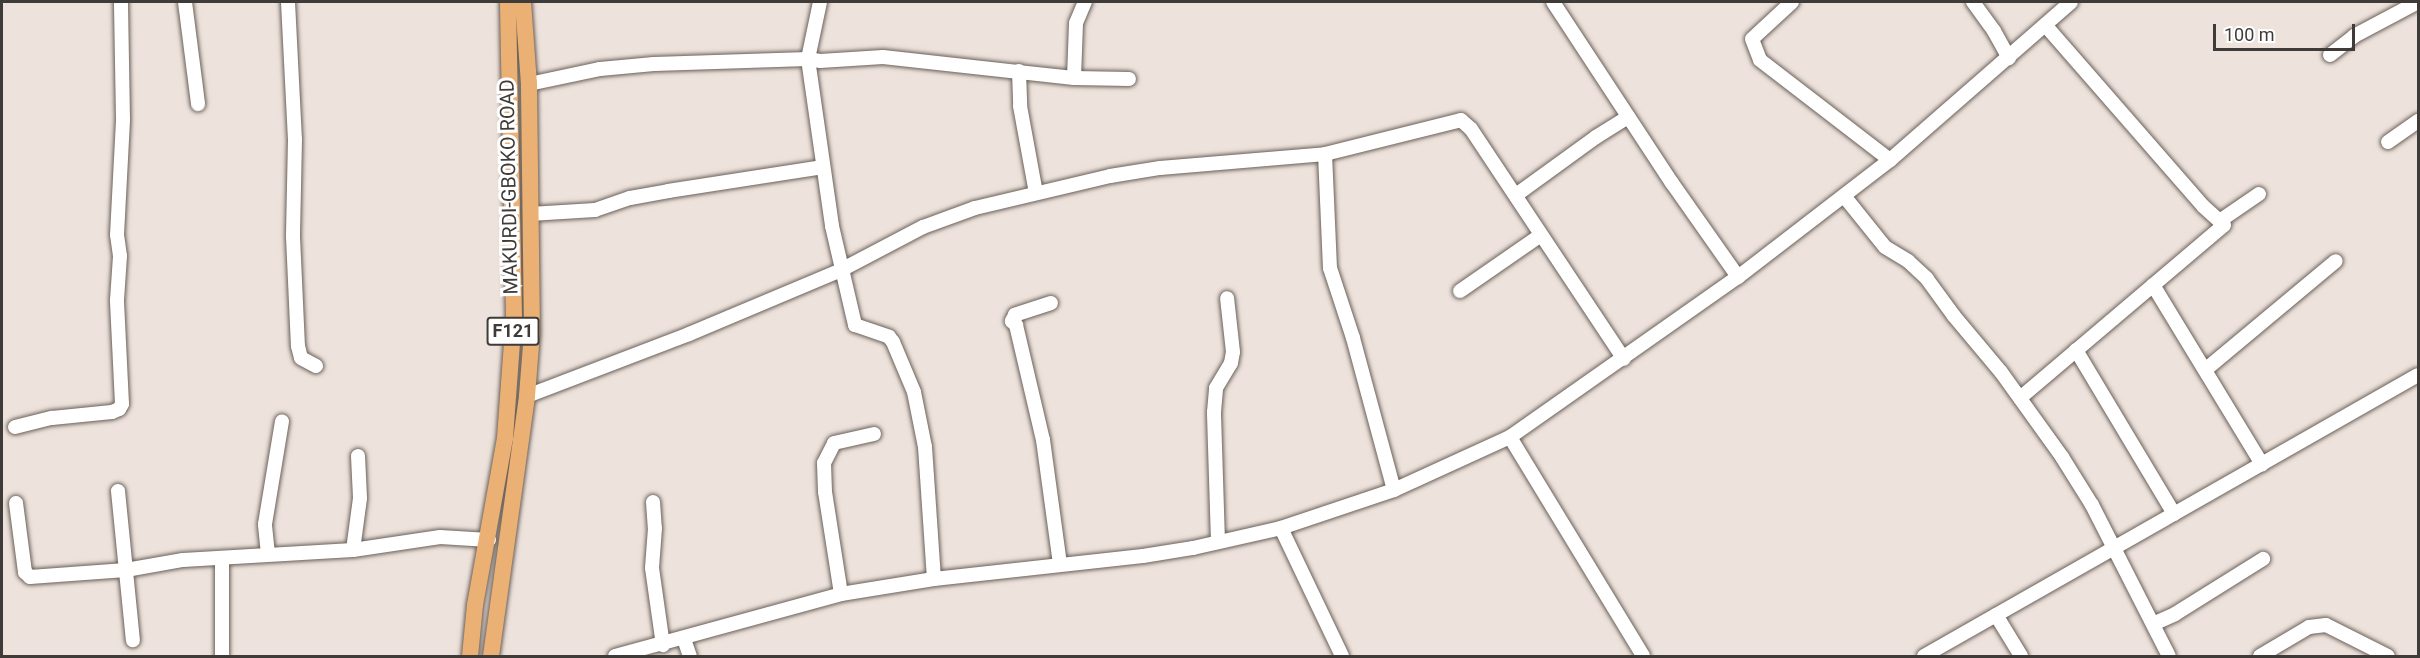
<!DOCTYPE html>
<html>
<head>
<meta charset="utf-8">
<style>
	body { margin:0 }
	#map { position:relative; width:2420px; height:658px; overflow:hidden; background:#eee3dc; font-family:Roboto,sans-serif }
	div>[style] { position:absolute }
	.roads { filter:drop-shadow(0 0 2px #696059) drop-shadow(0 0 2px #696059) }
	.minor>* { height:14px; margin:-7px; padding:0 7px; transform-origin:7px; border-radius:7px; background:#fff }
	.major>* { height:16px; margin:-8px; padding:0 8px; transform-origin:8px; border-radius:8px; background:#ebb074 }
	span { translate:-50% -50%; white-space:nowrap; text-align:center; line-height:1.15; -webkit-text-stroke:6px #fff; paint-order:stroke }
	.shield-label span { padding:2px 4px; background:#fff; border:2px solid; border-radius:4px; -webkit-text-stroke-width:0 }
	.shield-label { font-size:18px; color:#3f3b38; font-weight:700 }
	.street-label { font-size:20px; color:#3f3b38 }
	.frame { position:absolute; inset:0; border:3px solid #3f3b38; pointer-events:none }
	.scale { position:absolute; left:2213px; top:24px; width:142px; height:27px; box-sizing:border-box; border:3px solid #3f3b38; border-top:0; padding-left:8px; font-size:18px; line-height:21px; white-space:nowrap; color:#3f3b38; -webkit-text-stroke:4px #fff; paint-order:stroke }
</style>
</head>
<body>
<div id="map">
	<div class="roads">
		<div class="minor">
			<div style="left:185px;top:2px;width:103px;rotate:82.7deg"></div>
			<div style="left:288px;top:2px;width:137px;rotate:87.1deg"></div>
			<div style="left:295px;top:139px;width:98px;rotate:91.2deg"></div>
			<div style="left:293px;top:237px;width:109px;rotate:87.4deg"></div>
			<div style="left:298px;top:346px;width:12px;rotate:76deg"></div>
			<div style="left:301px;top:358px;width:17px;rotate:28deg"></div>
			<div style="left:820px;top:2px;width:58px;rotate:101.9deg"></div>
			<div style="left:808px;top:59px;width:169px;rotate:81.8deg"></div>
			<div style="left:832px;top:226px;width:102px;rotate:76.9deg"></div>
			<div style="left:855px;top:325px;width:36px;rotate:19deg"></div>
			<div style="left:889px;top:337px;width:6px;rotate:51deg"></div>
			<div style="left:893px;top:342px;width:54px;rotate:67.2deg"></div>
			<div style="left:914px;top:392px;width:56px;rotate:78.7deg"></div>
			<div style="left:925px;top:447px;width:132px;rotate:86.1deg"></div>
			<div style="left:1553px;top:2px;width:217px;rotate:56.7deg"></div>
			<div style="left:1672px;top:183px;width:115px;rotate:54.9deg"></div>
			<div style="left:1792px;top:2px;width:54px;rotate:137.2deg"></div>
			<div style="left:1752px;top:39px;width:22px;rotate:69deg"></div>
			<div style="left:1760px;top:60px;width:164px;rotate:37.6deg"></div>
			<div style="left:1973px;top:2px;width:36px;rotate:54deg"></div>
			<div style="left:1994px;top:31px;width:31px;rotate:61deg"></div>
			<div style="left:2330px;top:55px;width:31px;rotate:-38deg"></div>
			<div style="left:2354px;top:36px;width:72px;rotate:-28deg"></div>
			<div style="left:1019px;top:71px;width:35px;rotate:88deg"></div>
			<div style="left:1020px;top:106px;width:88px;rotate:79.6deg"></div>
			<div style="left:1074px;top:78px;width:55px;rotate:-87.9deg"></div>
			<div style="left:1076px;top:23px;width:23px;rotate:-67deg"></div>
			<div style="left:529px;top:84px;width:73px;rotate:-11.9deg"></div>
			<div style="left:600px;top:69px;width:54px;rotate:-5.3deg"></div>
			<div style="left:654px;top:64px;width:154px;rotate:-1.9deg"></div>
			<div style="left:808px;top:59px;width:12px;rotate:9deg"></div>
			<div style="left:820px;top:61px;width:63px;rotate:-3.6deg"></div>
			<div style="left:883px;top:57px;width:192px;rotate:6.3deg"></div>
			<div style="left:1074px;top:78px;width:55px;rotate:1deg"></div>
			<div style="left:2388px;top:142px;width:37px;rotate:-35deg"></div>
			<div style="left:1325px;top:154px;width:114px;rotate:87.5deg"></div>
			<div style="left:1330px;top:268px;width:74px;rotate:71.8deg"></div>
			<div style="left:1353px;top:338px;width:157px;rotate:74.9deg"></div>
			<div style="left:1516px;top:195px;width:99px;rotate:-35.9deg"></div>
			<div style="left:1596px;top:137px;width:38px;rotate:-32deg"></div>
			<div style="left:1844px;top:196px;width:65px;rotate:51.2deg"></div>
			<div style="left:1885px;top:247px;width:27px;rotate:31deg"></div>
			<div style="left:1908px;top:261px;width:26px;rotate:43deg"></div>
			<div style="left:1927px;top:279px;width:46px;rotate:53.9deg"></div>
			<div style="left:1954px;top:316px;width:73px;rotate:50deg"></div>
			<div style="left:2001px;top:372px;width:105px;rotate:54.3deg"></div>
			<div style="left:2062px;top:457px;width:57px;rotate:58deg"></div>
			<div style="left:2092px;top:505px;width:169px;rotate:63deg"></div>
			<div style="left:530px;top:214px;width:65px;rotate:-3.5deg"></div>
			<div style="left:595px;top:210px;width:37px;rotate:-19deg"></div>
			<div style="left:630px;top:198px;width:39px;rotate:-10deg"></div>
			<div style="left:668px;top:191px;width:157px;rotate:-8.8deg"></div>
			<div style="left:2221px;top:220px;width:46px;rotate:-34.4deg"></div>
			<div style="left:2153px;top:285px;width:210px;rotate:58.7deg"></div>
			<div style="left:1460px;top:291px;width:98px;rotate:-34.7deg"></div>
			<div style="left:1051px;top:303px;width:38px;rotate:162deg"></div>
			<div style="left:1015px;top:315px;width:7px;rotate:117deg"></div>
			<div style="left:1012px;top:321px;width:6px;rotate:45deg"></div>
			<div style="left:1016px;top:325px;width:118px;rotate:76.8deg"></div>
			<div style="left:1043px;top:440px;width:125px;rotate:82.2deg"></div>
			<div style="left:2076px;top:350px;width:191px;rotate:59.1deg"></div>
			<div style="left:2205px;top:370px;width:170px;rotate:-39.8deg"></div>
			<div style="left:527px;top:396px;width:173px;rotate:-20.9deg"></div>
			<div style="left:689px;top:334px;width:165px;rotate:-22.8deg"></div>
			<div style="left:841px;top:270px;width:93px;rotate:-27.7deg"></div>
			<div style="left:923px;top:227px;width:55px;rotate:-20.1deg"></div>
			<div style="left:975px;top:208px;width:139px;rotate:-13.3deg"></div>
			<div style="left:1110px;top:176px;width:51px;rotate:-9.1deg"></div>
			<div style="left:1160px;top:168px;width:166px;rotate:-4.8deg"></div>
			<div style="left:1325px;top:154px;width:140px;rotate:-14deg"></div>
			<div style="left:1461px;top:120px;width:13px;rotate:42deg"></div>
			<div style="left:1471px;top:129px;width:276px;rotate:56.4deg"></div>
			<div style="left:2020px;top:398px;width:267px;rotate:-40.3deg"></div>
			<div style="left:2224px;top:225px;width:28px;rotate:-138deg"></div>
			<div style="left:2203px;top:206px;width:240px;rotate:-131.1deg"></div>
			<div style="left:15px;top:427px;width:38px;rotate:-14deg"></div>
			<div style="left:52px;top:418px;width:60px;rotate:-5.7deg"></div>
			<div style="left:112px;top:412px;width:8px;rotate:-23deg"></div>
			<div style="left:119px;top:409px;width:6px;rotate:-59deg"></div>
			<div style="left:122px;top:404px;width:104px;rotate:-92.8deg"></div>
			<div style="left:117px;top:300px;width:44px;rotate:-86.1deg"></div>
			<div style="left:120px;top:256px;width:21px;rotate:-98deg"></div>
			<div style="left:117px;top:235px;width:116px;rotate:-87deg"></div>
			<div style="left:123px;top:119px;width:117px;rotate:-91deg"></div>
			<div style="left:1510px;top:437px;width:256px;rotate:58.7deg"></div>
			<div style="left:118px;top:491px;width:150px;rotate:84.3deg"></div>
			<div style="left:653px;top:502px;width:26px;rotate:86deg"></div>
			<div style="left:655px;top:528px;width:40px;rotate:94.3deg"></div>
			<div style="left:652px;top:568px;width:78px;rotate:81.9deg"></div>
			<div style="left:16px;top:503px;width:70px;rotate:82.6deg"></div>
			<div style="left:25px;top:572px;width:7px;rotate:45deg"></div>
			<div style="left:30px;top:577px;width:96px;rotate:-4.2deg"></div>
			<div style="left:126px;top:570px;width:58px;rotate:-10deg"></div>
			<div style="left:183px;top:560px;width:170px;rotate:-3.4deg"></div>
			<div style="left:353px;top:550px;width:88px;rotate:-8.5deg"></div>
			<div style="left:440px;top:537px;width:49px;rotate:3.5deg"></div>
			<div style="left:1281px;top:528px;width:142px;rotate:64.5deg"></div>
			<div style="left:1218px;top:542px;width:130px;rotate:-91.8deg"></div>
			<div style="left:1214px;top:412px;width:24px;rotate:-85deg"></div>
			<div style="left:1216px;top:388px;width:29px;rotate:-59deg"></div>
			<div style="left:1231px;top:363px;width:11px;rotate:-80deg"></div>
			<div style="left:1233px;top:352px;width:54px;rotate:-96.3deg"></div>
			<div style="left:353px;top:550px;width:52px;rotate:-82.3deg"></div>
			<div style="left:360px;top:498px;width:42px;rotate:-92.7deg"></div>
			<div style="left:268px;top:554px;width:30px;rotate:-96deg"></div>
			<div style="left:265px;top:524px;width:104px;rotate:-80.6deg"></div>
			<div style="left:222px;top:558px;width:98px;rotate:90deg"></div>
			<div style="left:841px;top:594px;width:103px;rotate:-98.9deg"></div>
			<div style="left:825px;top:492px;width:29px;rotate:-92deg"></div>
			<div style="left:824px;top:463px;width:22px;rotate:-63deg"></div>
			<div style="left:834px;top:443px;width:41px;rotate:-12.7deg"></div>
			<div style="left:1996px;top:615px;width:48px;rotate:58.6deg"></div>
			<div style="left:2153px;top:624px;width:24px;rotate:-24deg"></div>
			<div style="left:2175px;top:614px;width:104px;rotate:-32deg"></div>
			<div style="left:684px;top:639px;width:18px;rotate:71deg"></div>
			<div style="left:615px;top:656px;width:234px;rotate:-15.3deg"></div>
			<div style="left:841px;top:594px;width:94px;rotate:-9.2deg"></div>
			<div style="left:934px;top:579px;width:210px;rotate:-6.3deg"></div>
			<div style="left:1143px;top:556px;width:51px;rotate:-9.1deg"></div>
			<div style="left:1193px;top:548px;width:90px;rotate:-12.8deg"></div>
			<div style="left:1281px;top:528px;width:119px;rotate:-18.6deg"></div>
			<div style="left:1394px;top:490px;width:128px;rotate:-24.6deg"></div>
			<div style="left:1510px;top:437px;width:279px;rotate:-35.1deg"></div>
			<div style="left:1738px;top:277px;width:192px;rotate:-37.6deg"></div>
			<div style="left:1890px;top:160px;width:240px;rotate:-41.1deg"></div>
			<div style="left:1924px;top:656px;width:568px;rotate:-29.63deg"></div>
			<div style="left:2260px;top:656px;width:57px;rotate:-30.6deg"></div>
			<div style="left:2309px;top:627px;width:17px;rotate:-7deg"></div>
			<div style="left:2326px;top:625px;width:69px;rotate:26.6deg"></div>
		</div>
		<div class="major">
			<div style="left:470px;top:656px;width:51px;rotate:-84.4deg"></div>
			<div style="left:475px;top:605px;width:170px;rotate:-79.8deg"></div>
			<div style="left:505px;top:438px;width:122px;rotate:-85.8deg"></div>
			<div style="left:514px;top:316px;width:314px;rotate:-91.1deg"></div>
			<div style="left:491px;top:656px;width:262px;rotate:-82.1deg"></div>
			<div style="left:527px;top:396px;width:63px;rotate:-85.5deg"></div>
			<div style="left:532px;top:333px;width:249px;rotate:-90.7deg"></div>
			<div style="left:529px;top:84px;width:82px;rotate:-94.2deg"></div>
		</div>
	</div>
	<div class="shield-label">
		<span style="left:513px;top:331px">F121</span>
	</div>
	<div class="street-label">
		<span style="left:509px;top:187px;rotate:-91deg">MAKURDI-GBOKO ROAD</span>
	</div>
	<div class="frame"></div>
	<div class="scale">100 m</div>
</div>
</body>
</html>
